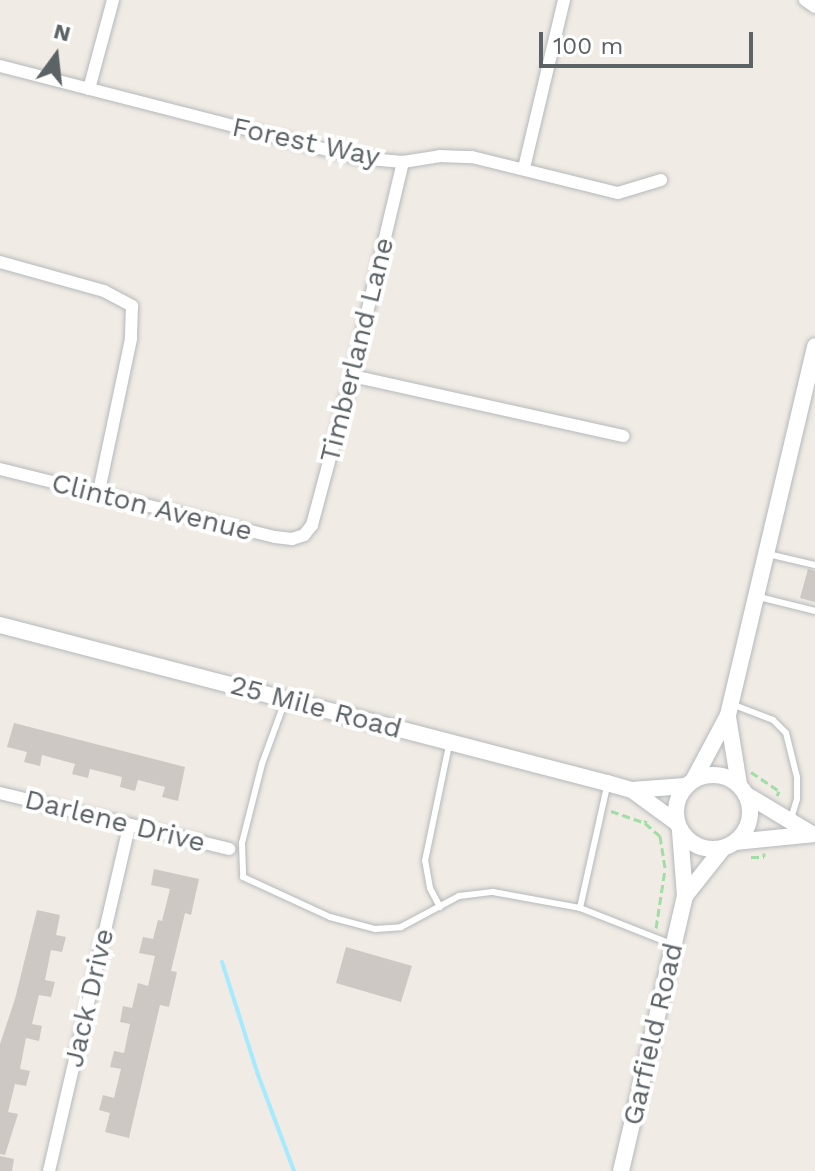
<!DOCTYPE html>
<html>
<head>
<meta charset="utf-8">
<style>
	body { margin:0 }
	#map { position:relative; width:815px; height:1171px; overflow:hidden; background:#f0ebe4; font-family:"Work Sans",sans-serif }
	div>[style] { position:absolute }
	.stream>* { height:4px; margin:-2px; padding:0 2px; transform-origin:2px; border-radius:2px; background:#a6eaff }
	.building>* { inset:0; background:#cdc8c3 }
	.path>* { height:3px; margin-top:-1.5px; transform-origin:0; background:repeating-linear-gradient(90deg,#a1dda4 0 8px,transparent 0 12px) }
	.roads { filter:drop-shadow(0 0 2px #b5b9bc) drop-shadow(0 0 2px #b5b9bc) }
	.lane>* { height:6px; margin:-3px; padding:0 3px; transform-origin:3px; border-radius:3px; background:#fff }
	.street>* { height:12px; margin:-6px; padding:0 6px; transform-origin:6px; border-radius:6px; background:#fff }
	.secondary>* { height:16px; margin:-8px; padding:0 8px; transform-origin:8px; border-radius:8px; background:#fff }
	.secondary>.ring { margin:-8px; padding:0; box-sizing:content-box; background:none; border:16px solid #fff; border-radius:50% }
	span { translate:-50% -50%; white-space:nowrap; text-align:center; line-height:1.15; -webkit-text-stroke:8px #fff; paint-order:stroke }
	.street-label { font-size:28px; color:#5c6366 }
	.north { position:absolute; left:16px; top:16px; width:80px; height:80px; -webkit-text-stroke:6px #fff; paint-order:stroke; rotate:15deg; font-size:22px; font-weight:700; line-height:32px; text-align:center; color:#5c6366 }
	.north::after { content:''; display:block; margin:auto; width:28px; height:36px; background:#5c6366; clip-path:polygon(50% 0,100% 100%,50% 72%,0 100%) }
	.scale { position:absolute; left:539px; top:32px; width:214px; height:36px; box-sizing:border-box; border:4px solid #5c6366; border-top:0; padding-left:10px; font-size:24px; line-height:28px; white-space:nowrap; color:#5c6366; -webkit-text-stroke:6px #fff; paint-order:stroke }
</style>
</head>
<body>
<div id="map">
	<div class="stream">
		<div style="left:222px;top:962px;width:115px;rotate:72.3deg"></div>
		<div style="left:257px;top:1072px;width:106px;rotate:69.5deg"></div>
	</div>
	<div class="building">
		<div style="clip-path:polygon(808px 569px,815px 571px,815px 602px,800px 598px)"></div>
		<div style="clip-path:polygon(14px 723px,185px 767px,178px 801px,162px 797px,165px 787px,138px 780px,135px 791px,120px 787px,122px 777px,90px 769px,88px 778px,72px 774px,75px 764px,42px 755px,40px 766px,24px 762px,27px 752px,7px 747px)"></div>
		<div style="clip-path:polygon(154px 869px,199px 879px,191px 915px,185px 913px,171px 971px,177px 972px,169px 1007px,160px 1005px,129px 1138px,105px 1132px,110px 1113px,99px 1110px,103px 1095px,114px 1098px,121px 1069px,110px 1067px,114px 1051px,124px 1053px,130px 1024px,120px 1022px,123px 1006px,132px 1008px,138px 983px,148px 986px,155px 956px,139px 953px,143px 937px,153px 939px,158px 920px,162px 921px,170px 889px,151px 885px)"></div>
		<div style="clip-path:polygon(37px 910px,60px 915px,56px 935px,66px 937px,62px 952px,51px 950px,45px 980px,55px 982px,51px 997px,39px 995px,32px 1024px,42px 1026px,39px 1041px,26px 1038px,20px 1069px,30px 1071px,26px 1086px,15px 1084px,8px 1112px,18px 1114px,5px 1155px,0 1154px,0 1044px,15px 999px)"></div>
		<div style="clip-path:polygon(346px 947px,412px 966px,401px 1002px,336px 983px)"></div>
		<div style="clip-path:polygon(0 1156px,14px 1159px,12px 1171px,0 1171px)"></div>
	</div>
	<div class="path">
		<div style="left:751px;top:772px;width:34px;rotate:34deg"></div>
		<div style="left:779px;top:791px;width:5px;rotate:112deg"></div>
		<div style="left:611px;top:811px;width:36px;rotate:19deg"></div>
		<div style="left:646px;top:820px;width:3px;rotate:108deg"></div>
		<div style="left:645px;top:823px;width:20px;rotate:41deg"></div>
		<div style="left:660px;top:836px;width:32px;rotate:81deg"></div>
		<div style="left:751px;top:857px;width:13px"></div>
		<div style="left:764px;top:857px;width:4px;rotate:-90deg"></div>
		<div style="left:656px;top:928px;width:60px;rotate:-81.3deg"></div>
	</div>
	<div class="roads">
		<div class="lane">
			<div style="left:768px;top:554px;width:48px;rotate:13.2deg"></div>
			<div style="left:759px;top:597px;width:58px;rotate:14deg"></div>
			<div style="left:285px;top:701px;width:67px;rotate:110.1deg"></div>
			<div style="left:262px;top:764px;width:81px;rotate:104.2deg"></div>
			<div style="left:242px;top:843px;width:34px;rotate:88deg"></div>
			<div style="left:243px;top:877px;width:96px;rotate:24.7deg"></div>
			<div style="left:330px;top:917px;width:47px;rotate:14.9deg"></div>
			<div style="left:375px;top:929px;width:26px;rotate:-4deg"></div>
			<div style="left:401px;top:927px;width:66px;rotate:-28.1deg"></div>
			<div style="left:459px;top:896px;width:34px;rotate:-7deg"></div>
			<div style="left:493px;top:892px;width:88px;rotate:10.4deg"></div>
			<div style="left:580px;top:908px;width:101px;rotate:21.5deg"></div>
			<div style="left:734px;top:705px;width:42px;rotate:21deg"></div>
			<div style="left:773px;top:720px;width:18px;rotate:45deg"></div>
			<div style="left:786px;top:733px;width:45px;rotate:76deg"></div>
			<div style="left:797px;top:777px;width:22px;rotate:90deg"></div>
			<div style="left:797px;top:799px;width:21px;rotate:107deg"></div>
			<div style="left:440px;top:907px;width:21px;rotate:-118deg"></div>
			<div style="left:430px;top:888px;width:27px;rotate:-100deg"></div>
			<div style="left:425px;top:861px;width:118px;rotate:-78.3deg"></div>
			<div style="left:580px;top:908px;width:125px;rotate:-77.5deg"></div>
		</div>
		<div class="street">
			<div style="left:805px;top:0;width:12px;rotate:35deg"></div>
			<div style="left:0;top:66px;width:370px;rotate:14.4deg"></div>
			<div style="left:358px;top:158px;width:45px;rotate:5.1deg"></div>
			<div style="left:403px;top:162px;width:36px;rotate:-9deg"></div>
			<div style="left:439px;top:156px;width:33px;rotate:2deg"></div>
			<div style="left:472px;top:157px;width:150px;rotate:13.9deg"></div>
			<div style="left:618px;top:193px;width:45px;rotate:-16.8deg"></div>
			<div style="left:89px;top:89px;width:92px;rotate:-74.9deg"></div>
			<div style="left:524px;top:168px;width:173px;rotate:-76.6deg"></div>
			<div style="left:0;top:262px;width:108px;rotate:15.6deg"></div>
			<div style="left:104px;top:291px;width:32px;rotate:28deg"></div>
			<div style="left:132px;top:306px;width:33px;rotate:92deg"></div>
			<div style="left:131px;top:339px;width:160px;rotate:101.9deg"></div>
			<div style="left:352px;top:376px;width:278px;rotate:12.5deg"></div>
			<div style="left:0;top:469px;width:283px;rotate:13.9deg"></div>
			<div style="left:275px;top:537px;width:17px;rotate:7deg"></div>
			<div style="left:292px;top:539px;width:13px;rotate:-18deg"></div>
			<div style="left:304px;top:535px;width:13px;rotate:-51deg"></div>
			<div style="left:312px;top:525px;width:154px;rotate:-75deg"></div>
			<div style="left:352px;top:376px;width:220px;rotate:-76.6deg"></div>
			<div style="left:0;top:793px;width:236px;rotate:13.7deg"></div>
			<div style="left:49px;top:1171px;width:354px;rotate:-76.9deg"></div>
		</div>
		<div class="secondary">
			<div style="left:0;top:625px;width:627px;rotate:14.59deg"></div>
			<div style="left:607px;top:783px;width:26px;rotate:16deg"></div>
			<div style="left:632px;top:790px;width:56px;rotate:36.3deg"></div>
			<div style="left:728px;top:717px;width:68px;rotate:80.7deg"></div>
			<div class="ring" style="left:676px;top:775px;width:58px;height:58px"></div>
			<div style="left:694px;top:779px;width:72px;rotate:-62deg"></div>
			<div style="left:728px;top:715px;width:379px;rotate:-76.7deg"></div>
			<div style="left:632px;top:790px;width:53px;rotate:-4.3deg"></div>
			<div style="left:747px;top:795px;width:74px;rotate:31.1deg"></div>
			<div style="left:735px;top:842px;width:80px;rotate:-5.7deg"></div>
			<div style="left:685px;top:896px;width:61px;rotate:-51.6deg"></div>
			<div style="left:621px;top:1171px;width:282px;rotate:-76.9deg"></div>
			<div style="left:685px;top:896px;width:65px;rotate:-94.4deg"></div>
		</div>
	</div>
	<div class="street-label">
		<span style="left:306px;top:142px;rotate:12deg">Forest Way</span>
		<span style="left:357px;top:350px;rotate:-76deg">Timberland Lane</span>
		<span style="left:152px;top:507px;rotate:14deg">Clinton Avenue</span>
		<span style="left:316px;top:707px;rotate:15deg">25 Mile Road</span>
		<span style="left:115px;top:821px;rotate:14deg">Darlene Drive</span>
		<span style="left:89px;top:998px;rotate:-77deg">Jack Drive</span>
		<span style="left:653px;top:1034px;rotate:-77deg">Garfield Road</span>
	</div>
	<div class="north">N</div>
	<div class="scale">100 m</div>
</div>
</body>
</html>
